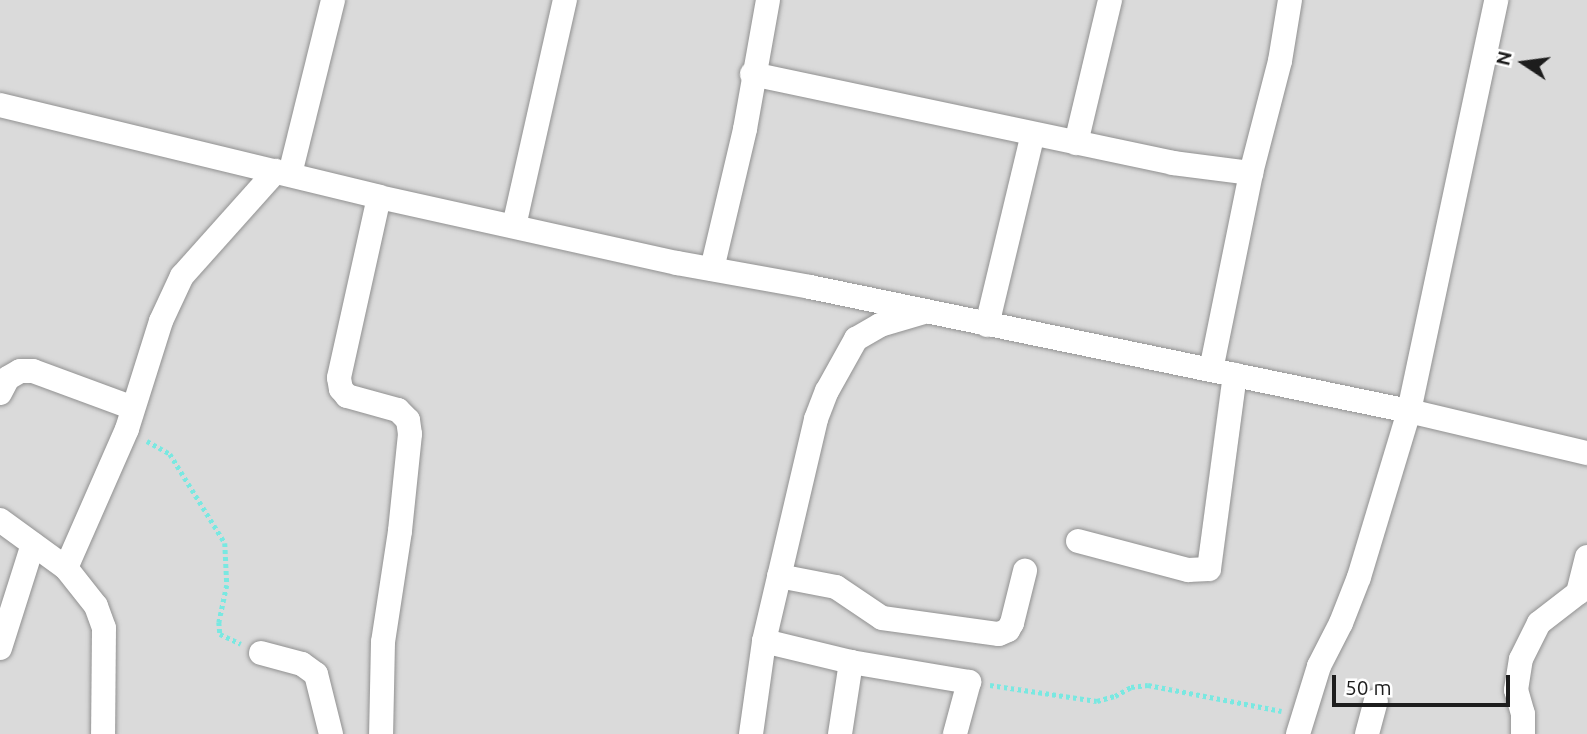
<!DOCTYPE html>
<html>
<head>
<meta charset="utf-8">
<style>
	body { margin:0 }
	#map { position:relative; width:1587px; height:734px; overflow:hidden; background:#e4e8ed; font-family:Ubuntu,sans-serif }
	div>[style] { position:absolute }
	.residential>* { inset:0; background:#dadada }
	.path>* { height:4.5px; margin-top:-2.25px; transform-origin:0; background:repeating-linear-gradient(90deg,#79e8e1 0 3.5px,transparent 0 7px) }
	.roads { filter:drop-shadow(0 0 2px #919191) drop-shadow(0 0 2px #919191) }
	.minor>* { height:24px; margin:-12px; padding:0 12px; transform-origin:12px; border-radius:12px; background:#fff }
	span { translate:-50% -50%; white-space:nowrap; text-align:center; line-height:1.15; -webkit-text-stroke:7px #fff; paint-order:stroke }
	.north { position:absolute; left:1489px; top:28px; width:70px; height:70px; -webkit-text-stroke:5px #fff; paint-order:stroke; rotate:283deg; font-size:19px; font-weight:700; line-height:28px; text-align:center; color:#1d1d1d }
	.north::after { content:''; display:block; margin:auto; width:24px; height:32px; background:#1d1d1d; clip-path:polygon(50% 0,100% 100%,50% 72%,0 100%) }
	.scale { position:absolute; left:1332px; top:675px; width:178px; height:32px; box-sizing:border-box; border:4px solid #1d1d1d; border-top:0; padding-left:9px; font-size:21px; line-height:24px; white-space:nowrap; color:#1d1d1d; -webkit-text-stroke:5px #fff; paint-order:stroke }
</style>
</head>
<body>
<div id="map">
	<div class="residential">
		<div style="clip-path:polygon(0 0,1587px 0,1587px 734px,0 734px)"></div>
	</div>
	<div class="path">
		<div style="left:147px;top:441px;width:26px;rotate:29deg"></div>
		<div style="left:170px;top:454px;width:105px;rotate:58.3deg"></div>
		<div style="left:225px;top:543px;width:42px;rotate:87.3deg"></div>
		<div style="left:227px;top:585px;width:38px;rotate:102deg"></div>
		<div style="left:219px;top:622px;width:12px;rotate:85deg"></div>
		<div style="left:220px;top:634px;width:23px;rotate:25deg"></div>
		<div style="left:990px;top:685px;width:108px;rotate:8.5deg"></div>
		<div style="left:1097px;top:701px;width:19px;rotate:-16deg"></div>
		<div style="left:1115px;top:696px;width:18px;rotate:-29deg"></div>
		<div style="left:1131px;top:687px;width:17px;rotate:-7deg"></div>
		<div style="left:1148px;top:685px;width:136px;rotate:11deg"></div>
	</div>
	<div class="roads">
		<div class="minor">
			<div style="left:752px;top:74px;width:430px;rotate:11.9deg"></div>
			<div style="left:1173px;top:163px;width:79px;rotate:7.3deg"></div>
			<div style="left:0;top:105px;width:390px;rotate:13.6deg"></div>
			<div style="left:379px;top:197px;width:305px;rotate:12.5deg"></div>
			<div style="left:677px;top:263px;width:135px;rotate:10.2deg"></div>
			<div style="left:810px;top:287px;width:612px;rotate:11.7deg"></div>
			<div style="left:1409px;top:411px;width:183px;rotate:13.3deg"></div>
			<div style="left:1076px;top:143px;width:147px;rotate:-76.6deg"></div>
			<div style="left:290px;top:174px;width:179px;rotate:-76.1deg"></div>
			<div style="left:379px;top:197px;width:185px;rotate:102.5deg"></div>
			<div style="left:339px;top:378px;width:11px;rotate:80deg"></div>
			<div style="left:341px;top:389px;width:9px;rotate:49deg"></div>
			<div style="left:347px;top:396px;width:53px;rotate:15.4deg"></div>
			<div style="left:398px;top:410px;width:14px;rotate:45deg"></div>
			<div style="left:408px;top:420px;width:14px;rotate:82deg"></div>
			<div style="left:410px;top:434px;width:98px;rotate:95.9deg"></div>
			<div style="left:400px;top:531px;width:112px;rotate:98.7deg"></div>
			<div style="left:383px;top:642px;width:92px;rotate:91.2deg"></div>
			<div style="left:514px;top:226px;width:232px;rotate:-77.3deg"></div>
			<div style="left:712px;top:269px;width:144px;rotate:-76.7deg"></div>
			<div style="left:745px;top:129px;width:131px;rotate:-79.9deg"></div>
			<div style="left:987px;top:325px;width:196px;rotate:-76.5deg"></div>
			<div style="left:1211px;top:370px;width:201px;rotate:-78.5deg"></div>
			<div style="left:1251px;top:173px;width:116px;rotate:-75.5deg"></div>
			<div style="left:1280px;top:61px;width:62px;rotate:-80.7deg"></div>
			<div style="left:0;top:393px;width:17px;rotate:-62deg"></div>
			<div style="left:8px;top:378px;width:14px;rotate:-30deg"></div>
			<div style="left:20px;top:371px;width:13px"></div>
			<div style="left:33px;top:371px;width:104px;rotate:20.2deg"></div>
			<div style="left:0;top:520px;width:82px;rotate:36deg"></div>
			<div style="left:66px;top:568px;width:48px;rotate:51.7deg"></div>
			<div style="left:96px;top:606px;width:23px;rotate:70deg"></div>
			<div style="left:104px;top:628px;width:106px;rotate:90.5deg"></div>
			<div style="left:1078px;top:541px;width:114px;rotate:14.8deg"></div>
			<div style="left:1188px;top:570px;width:21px;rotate:-3deg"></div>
			<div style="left:1209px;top:569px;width:196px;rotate:-82.4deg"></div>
			<div style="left:66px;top:568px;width:152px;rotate:-66.3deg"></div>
			<div style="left:127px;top:429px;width:113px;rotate:-72.5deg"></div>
			<div style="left:161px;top:321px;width:50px;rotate:-65deg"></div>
			<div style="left:182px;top:276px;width:141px;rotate:-48.2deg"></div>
			<div style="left:779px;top:576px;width:58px;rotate:10.9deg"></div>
			<div style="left:836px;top:587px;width:55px;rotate:34deg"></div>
			<div style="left:882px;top:618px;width:118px;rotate:7.8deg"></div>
			<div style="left:999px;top:634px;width:10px;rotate:-24deg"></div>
			<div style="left:1008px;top:630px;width:8px;rotate:-60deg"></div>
			<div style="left:1012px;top:623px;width:54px;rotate:-76deg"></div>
			<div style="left:764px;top:641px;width:89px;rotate:13.6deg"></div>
			<div style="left:851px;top:662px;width:120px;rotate:9.6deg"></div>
			<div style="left:969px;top:682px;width:54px;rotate:105.1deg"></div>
			<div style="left:0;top:648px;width:109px;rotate:-72.4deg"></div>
			<div style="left:261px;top:653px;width:42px;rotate:15deg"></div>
			<div style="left:302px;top:664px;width:17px;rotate:36deg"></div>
			<div style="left:316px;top:674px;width:62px;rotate:76deg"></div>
			<div style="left:751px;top:734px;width:94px;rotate:-82deg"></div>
			<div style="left:764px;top:641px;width:228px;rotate:-76.8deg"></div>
			<div style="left:816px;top:419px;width:30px;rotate:-69deg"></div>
			<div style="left:827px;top:391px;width:60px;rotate:-60.9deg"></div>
			<div style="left:856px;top:339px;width:28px;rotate:-30deg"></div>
			<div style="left:880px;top:325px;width:46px;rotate:-16.5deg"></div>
			<div style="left:840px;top:734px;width:73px;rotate:-81.3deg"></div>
			<div style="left:1298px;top:734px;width:71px;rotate:-72.8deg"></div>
			<div style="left:1319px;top:666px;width:48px;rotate:-62.9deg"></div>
			<div style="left:1341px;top:623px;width:49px;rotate:-68.6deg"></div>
			<div style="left:1359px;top:577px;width:173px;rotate:-73.2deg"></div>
			<div style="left:1409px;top:411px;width:420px;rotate:-78deg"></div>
			<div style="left:1367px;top:734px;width:34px;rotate:-75deg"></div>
			<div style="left:1523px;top:734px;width:20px;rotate:-90deg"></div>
			<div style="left:1523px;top:714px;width:25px;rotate:-106deg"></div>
			<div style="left:1516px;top:690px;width:31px;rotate:-81deg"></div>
			<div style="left:1521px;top:659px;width:40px;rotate:-63.4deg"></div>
			<div style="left:1539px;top:623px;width:49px;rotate:-37.6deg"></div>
			<div style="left:1578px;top:593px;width:37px;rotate:-76deg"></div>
		</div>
	</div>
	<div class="north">N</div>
	<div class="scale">50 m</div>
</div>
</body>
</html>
